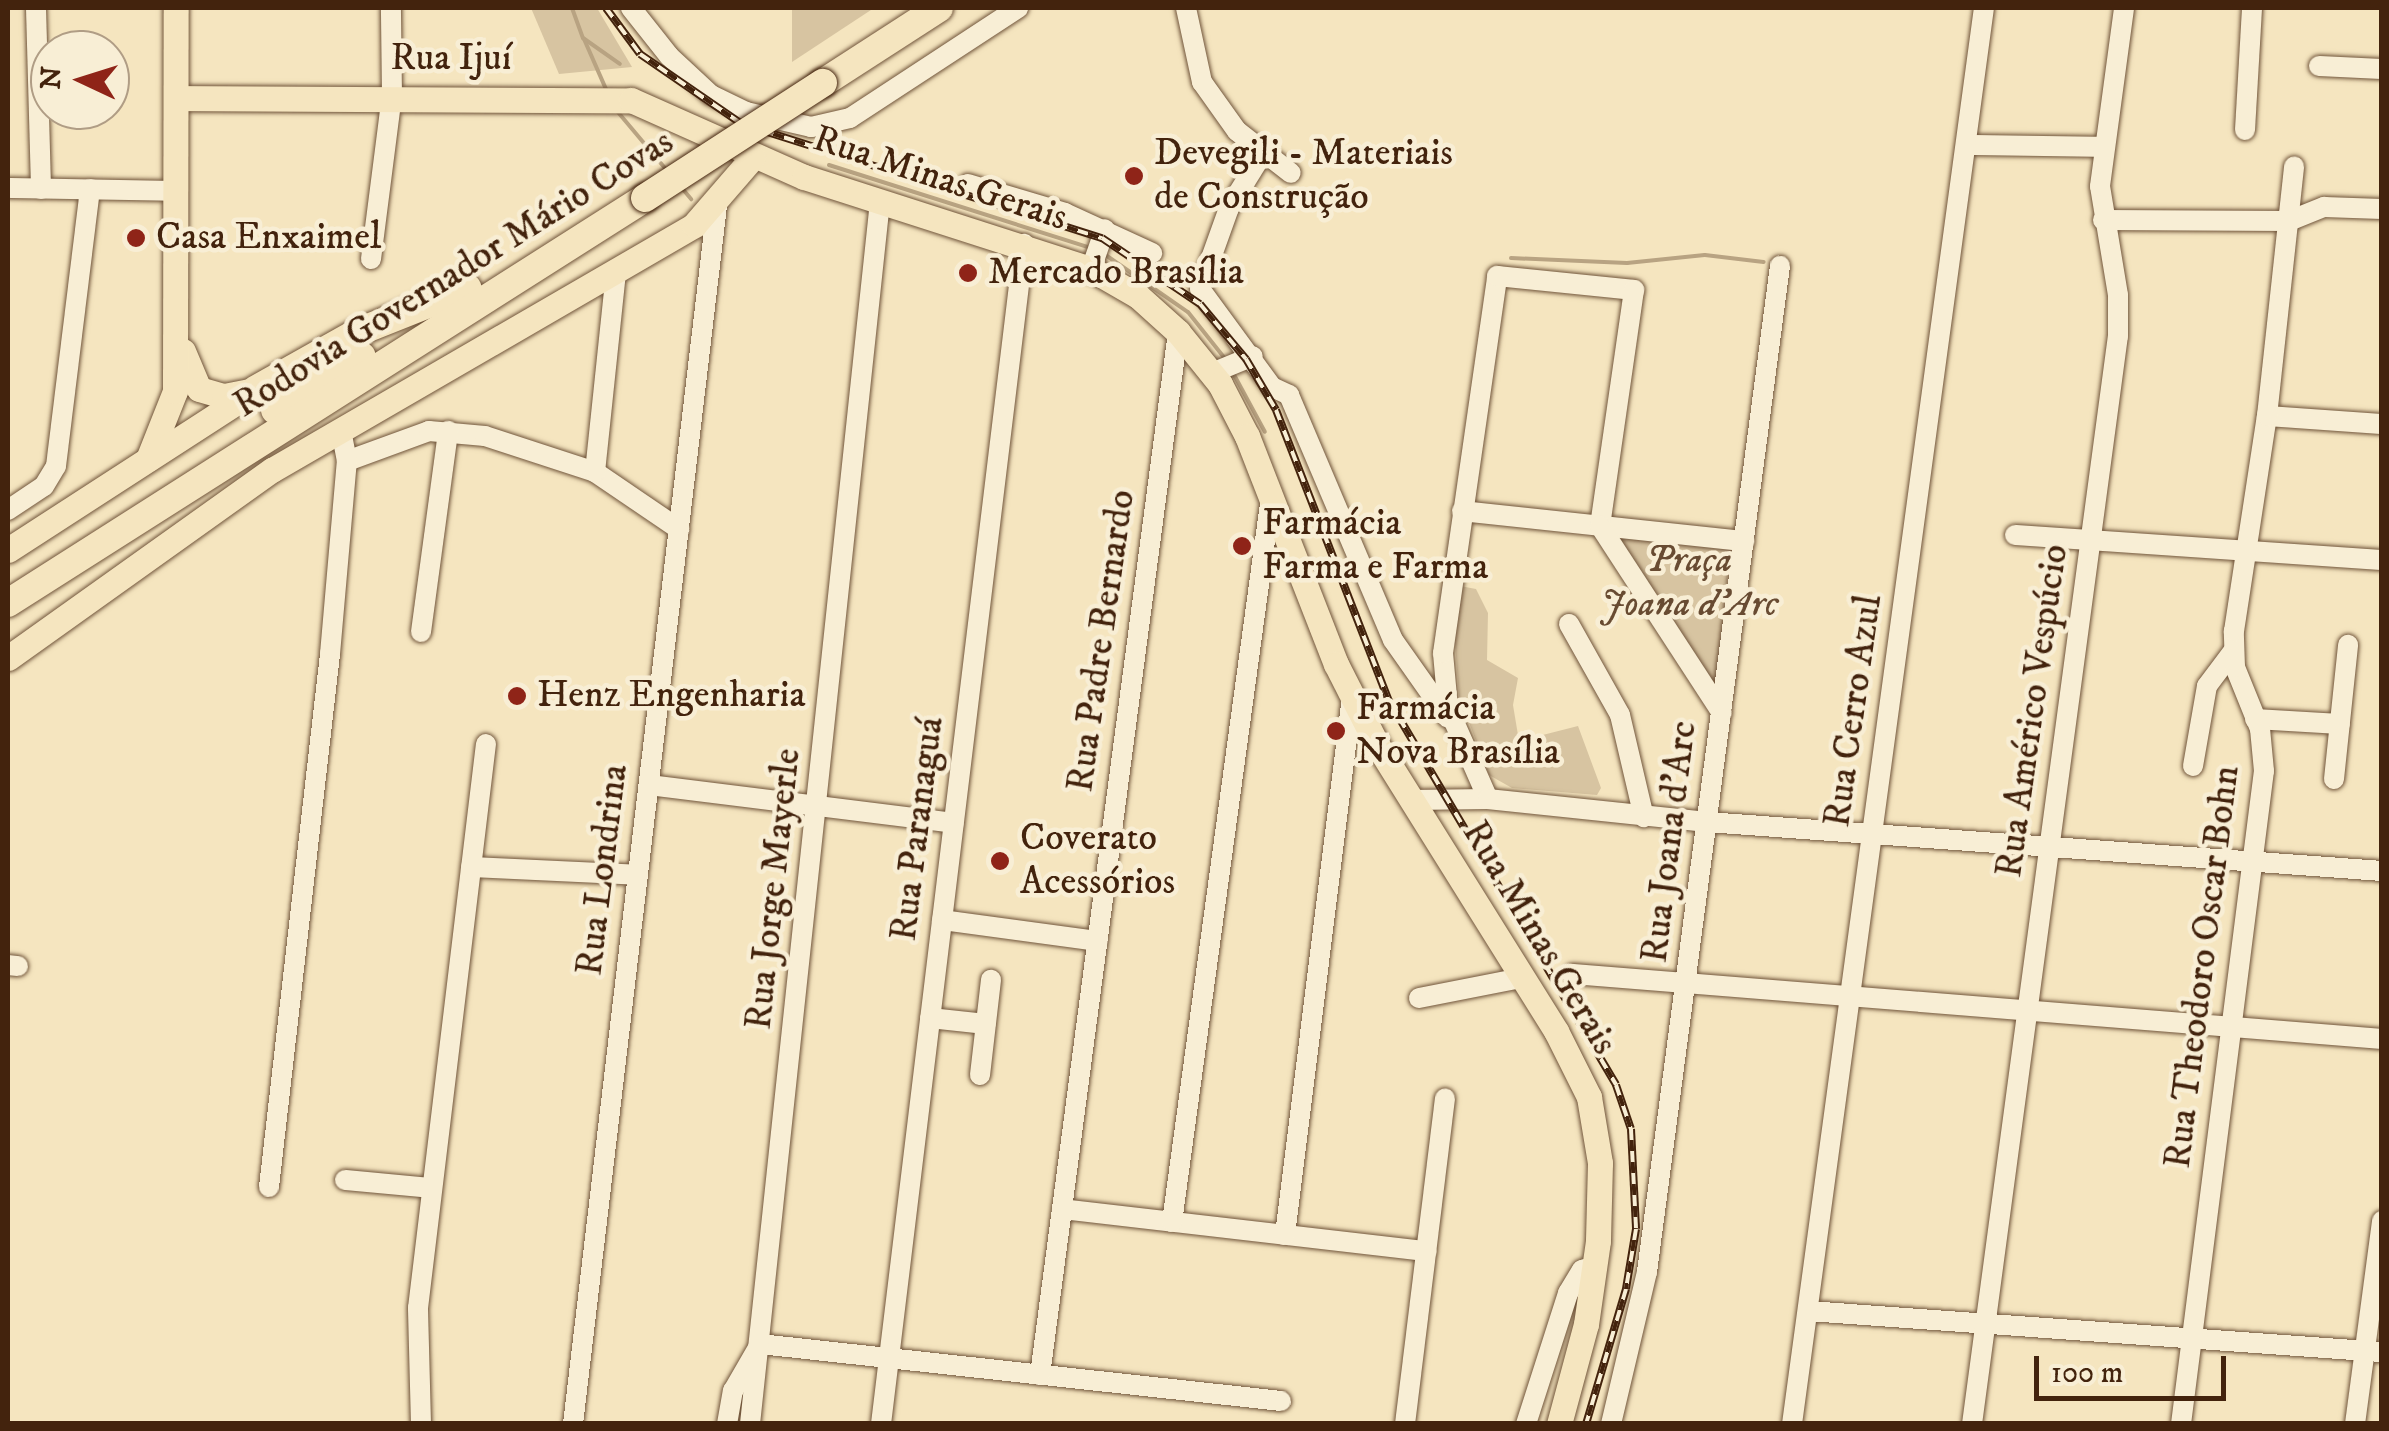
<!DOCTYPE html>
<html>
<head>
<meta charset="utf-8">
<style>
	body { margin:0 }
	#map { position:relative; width:2389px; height:1431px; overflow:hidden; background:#f5e5bf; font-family:"IM FELL DW Pica",serif }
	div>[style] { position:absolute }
	.green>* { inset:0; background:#d7c4a1 }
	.stream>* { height:4px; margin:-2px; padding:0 2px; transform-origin:2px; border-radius:2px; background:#b8a382 }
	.roads { filter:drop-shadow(0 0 2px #70543a) drop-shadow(0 0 2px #70543a) }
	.minor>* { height:20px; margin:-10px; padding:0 10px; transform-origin:10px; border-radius:10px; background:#f8eed5 }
	.major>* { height:25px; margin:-12.5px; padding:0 12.5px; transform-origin:12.5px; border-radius:12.5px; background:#f5e5bf }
	.highway>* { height:28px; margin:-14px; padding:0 14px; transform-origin:14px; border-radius:14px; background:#f5e5bf }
	.rail>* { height:8px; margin-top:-4px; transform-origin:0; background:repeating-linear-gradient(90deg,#f8eed5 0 11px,#43230d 0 22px); box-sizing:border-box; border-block:2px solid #43230d }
	.bridges { filter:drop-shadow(0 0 2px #43230d) drop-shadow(0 0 2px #43230d) }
	.highway-bridge>* { height:28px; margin:-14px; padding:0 14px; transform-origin:14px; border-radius:14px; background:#f5e5bf }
	.dots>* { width:28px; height:28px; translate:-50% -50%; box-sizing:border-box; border:5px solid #f8eed5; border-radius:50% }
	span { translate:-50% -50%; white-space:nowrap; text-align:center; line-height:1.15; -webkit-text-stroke:9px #f8eed5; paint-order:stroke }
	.street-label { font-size:38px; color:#43230d }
	.poi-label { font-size:38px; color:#43230d }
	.left { translate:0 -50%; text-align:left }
	.park-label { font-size:38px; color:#684b32; font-style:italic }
	.frame { position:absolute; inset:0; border:10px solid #43230d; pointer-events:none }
	.north { position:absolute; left:30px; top:30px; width:100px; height:100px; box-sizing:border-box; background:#f8eed5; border:2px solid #b09d85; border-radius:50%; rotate:274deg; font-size:28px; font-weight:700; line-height:40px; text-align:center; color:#43230d }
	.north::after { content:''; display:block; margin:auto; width:35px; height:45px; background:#8f2418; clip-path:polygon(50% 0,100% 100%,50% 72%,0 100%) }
	.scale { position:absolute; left:2034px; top:1356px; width:192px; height:45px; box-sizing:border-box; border:5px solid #43230d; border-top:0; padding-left:12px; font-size:30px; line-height:35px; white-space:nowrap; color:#43230d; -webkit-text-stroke:8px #f8eed5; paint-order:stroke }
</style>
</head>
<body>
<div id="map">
	<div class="green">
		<div style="clip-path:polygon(531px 8px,597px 8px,632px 67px,559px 74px)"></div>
		<div style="clip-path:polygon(792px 8px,874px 8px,792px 62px)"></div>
		<div style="clip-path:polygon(1622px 536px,1730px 549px,1716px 697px,1620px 538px)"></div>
		<div style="clip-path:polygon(1460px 586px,1476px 589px,1488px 613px,1487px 660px,1518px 678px,1513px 705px,1519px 741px,1578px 726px,1601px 788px,1597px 795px,1512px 788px,1489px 775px,1459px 696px,1454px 629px)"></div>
	</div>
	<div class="stream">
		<div style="left:572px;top:8px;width:32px;rotate:70deg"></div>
		<div style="left:583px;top:38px;width:45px;rotate:35.1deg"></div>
		<div style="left:584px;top:39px;width:55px;rotate:66.3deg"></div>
		<div style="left:617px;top:111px;width:81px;rotate:50deg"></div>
		<div style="left:829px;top:165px;width:271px;rotate:17.6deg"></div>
		<div style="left:681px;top:187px;width:16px;rotate:50deg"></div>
		<div style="left:1107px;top:256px;width:98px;rotate:34.7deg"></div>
		<div style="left:1188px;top:312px;width:61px;rotate:51.6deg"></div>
		<div style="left:1511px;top:258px;width:116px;rotate:2.5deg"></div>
		<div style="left:1627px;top:263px;width:78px;rotate:-5.9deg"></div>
		<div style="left:1705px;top:255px;width:59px;rotate:6.8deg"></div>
		<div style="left:1232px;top:371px;width:69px;rotate:61.6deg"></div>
	</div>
	<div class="roads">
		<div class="minor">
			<div style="left:36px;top:8px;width:181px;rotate:88.4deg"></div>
			<div style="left:631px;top:8px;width:61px;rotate:51.6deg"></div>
			<div style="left:669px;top:56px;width:57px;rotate:42.9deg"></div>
			<div style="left:711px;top:95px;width:39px;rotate:26deg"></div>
			<div style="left:746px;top:112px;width:67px;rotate:13deg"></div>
			<div style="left:811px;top:127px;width:40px;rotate:-13deg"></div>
			<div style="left:850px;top:118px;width:201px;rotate:-33.2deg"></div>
			<div style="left:1186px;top:8px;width:76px;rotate:77.8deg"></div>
			<div style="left:1202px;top:82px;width:60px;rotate:54.5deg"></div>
			<div style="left:1237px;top:131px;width:68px;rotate:37.9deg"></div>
			<div style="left:2319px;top:66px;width:63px;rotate:2.7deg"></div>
			<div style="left:2245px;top:130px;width:122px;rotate:-86.7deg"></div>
			<div style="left:1967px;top:145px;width:136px;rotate:0.8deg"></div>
			<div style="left:1263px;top:153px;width:65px;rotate:121.7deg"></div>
			<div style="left:1229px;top:208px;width:86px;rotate:109.7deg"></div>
			<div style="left:1200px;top:289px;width:122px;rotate:53.7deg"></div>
			<div style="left:1272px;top:387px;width:19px;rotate:25deg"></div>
			<div style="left:1289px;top:395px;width:266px;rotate:67deg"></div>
			<div style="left:1393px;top:640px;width:95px;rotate:54.8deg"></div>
			<div style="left:968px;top:184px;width:101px;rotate:16.6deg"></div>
			<div style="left:1065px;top:213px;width:96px;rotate:24.7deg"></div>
			<div style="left:8px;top:188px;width:169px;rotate:1deg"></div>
			<div style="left:2103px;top:220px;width:186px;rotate:0.3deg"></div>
			<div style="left:2289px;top:221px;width:38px;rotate:-22deg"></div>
			<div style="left:2324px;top:207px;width:58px;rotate:2deg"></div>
			<div style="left:371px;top:259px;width:164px;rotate:-82.7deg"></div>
			<div style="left:392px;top:96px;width:88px;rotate:-90.7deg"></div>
			<div style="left:1091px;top:269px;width:42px;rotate:-70.7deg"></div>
			<div style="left:1212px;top:373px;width:44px;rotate:-22.5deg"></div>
			<div style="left:2267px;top:416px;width:115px;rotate:4deg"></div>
			<div style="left:347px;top:461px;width:87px;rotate:-20.1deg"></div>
			<div style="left:429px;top:431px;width:56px;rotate:5.1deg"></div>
			<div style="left:485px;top:436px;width:116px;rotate:18.1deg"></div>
			<div style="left:595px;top:472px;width:102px;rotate:34.2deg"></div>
			<div style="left:595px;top:472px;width:202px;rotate:-84deg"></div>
			<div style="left:8px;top:510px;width:43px;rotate:-33.7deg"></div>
			<div style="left:44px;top:486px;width:23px;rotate:-59deg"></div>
			<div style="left:56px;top:466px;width:279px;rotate:-83deg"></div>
			<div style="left:1462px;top:511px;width:284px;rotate:6.1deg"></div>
			<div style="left:2015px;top:535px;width:368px;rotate:3.9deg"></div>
			<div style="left:1569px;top:624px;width:104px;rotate:60.7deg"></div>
			<div style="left:1620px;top:715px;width:105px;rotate:76.8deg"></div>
			<div style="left:421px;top:632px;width:203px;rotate:-82.3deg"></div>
			<div style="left:2255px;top:719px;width:85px;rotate:3.4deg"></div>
			<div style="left:2193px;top:766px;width:81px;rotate:-80.1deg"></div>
			<div style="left:2207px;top:686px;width:45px;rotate:-53.1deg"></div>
			<div style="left:2334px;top:779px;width:135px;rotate:-84deg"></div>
			<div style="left:649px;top:785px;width:307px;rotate:7.1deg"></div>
			<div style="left:1488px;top:799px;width:99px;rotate:-113.7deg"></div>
			<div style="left:1448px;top:708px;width:55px;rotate:-95.2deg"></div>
			<div style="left:1443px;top:653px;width:381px;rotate:-81.8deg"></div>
			<div style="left:1497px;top:276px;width:138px;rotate:5.8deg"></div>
			<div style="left:1634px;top:290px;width:238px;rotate:98.2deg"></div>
			<div style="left:1600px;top:526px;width:223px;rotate:56.9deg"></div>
			<div style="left:1411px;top:800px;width:77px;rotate:-0.7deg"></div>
			<div style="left:1488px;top:799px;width:220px;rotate:6deg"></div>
			<div style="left:1707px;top:822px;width:677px;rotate:4.15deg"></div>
			<div style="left:471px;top:867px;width:167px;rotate:2.7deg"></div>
			<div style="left:942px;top:920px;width:157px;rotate:7.7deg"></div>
			<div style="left:8px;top:965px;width:10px;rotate:6deg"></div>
			<div style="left:1573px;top:974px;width:812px;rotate:4.59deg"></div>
			<div style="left:1419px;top:998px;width:104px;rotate:-11.1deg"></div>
			<div style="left:930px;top:1018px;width:56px;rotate:6.1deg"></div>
			<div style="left:980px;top:1075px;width:96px;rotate:-83.4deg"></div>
			<div style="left:345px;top:1180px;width:86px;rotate:5.3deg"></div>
			<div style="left:269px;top:1187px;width:536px;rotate:-83.47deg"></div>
			<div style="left:330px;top:654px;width:194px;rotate:-85deg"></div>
			<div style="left:347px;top:461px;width:31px;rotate:-101deg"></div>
			<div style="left:1062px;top:1209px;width:367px;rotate:6.6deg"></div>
			<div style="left:1172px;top:1222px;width:733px;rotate:-82.23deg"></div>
			<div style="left:1285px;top:1235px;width:542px;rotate:-82.9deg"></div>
			<div style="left:1808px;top:1311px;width:575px;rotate:4.09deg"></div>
			<div style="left:760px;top:1344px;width:524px;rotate:6.24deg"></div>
			<div style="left:1040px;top:1375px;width:1052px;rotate:-82.46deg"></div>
			<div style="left:421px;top:1424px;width:116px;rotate:-91.5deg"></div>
			<div style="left:418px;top:1308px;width:568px;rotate:-83.13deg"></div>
			<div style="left:573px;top:1424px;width:1227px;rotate:-83.26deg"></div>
			<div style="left:727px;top:1424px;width:34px;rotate:-80deg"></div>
			<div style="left:733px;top:1391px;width:52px;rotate:-60deg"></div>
			<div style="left:750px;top:1424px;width:1230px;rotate:-83.93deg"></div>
			<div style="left:881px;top:1424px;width:1189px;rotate:-83.09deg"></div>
			<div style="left:1405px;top:1424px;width:328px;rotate:-83deg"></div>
			<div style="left:1526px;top:1424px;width:138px;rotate:-72.2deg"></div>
			<div style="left:1568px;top:1293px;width:27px;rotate:-59deg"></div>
			<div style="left:1582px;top:1270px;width:14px;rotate:-17deg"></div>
			<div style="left:1611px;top:1424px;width:156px;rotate:-76.7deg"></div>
			<div style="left:1647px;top:1272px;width:1015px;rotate:-82.47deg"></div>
			<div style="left:1792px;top:1424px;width:1429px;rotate:-82.28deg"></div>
			<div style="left:1972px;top:1424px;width:1098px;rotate:-82.36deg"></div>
			<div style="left:2118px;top:336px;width:41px;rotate:-90deg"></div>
			<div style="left:2118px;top:295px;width:110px;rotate:-99.4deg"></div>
			<div style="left:2100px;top:186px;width:180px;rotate:-82.3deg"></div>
			<div style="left:2181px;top:1424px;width:658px;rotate:-82.76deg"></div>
			<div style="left:2264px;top:771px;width:42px;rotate:-95.4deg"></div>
			<div style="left:2260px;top:729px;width:67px;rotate:-112deg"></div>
			<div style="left:2235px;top:667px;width:36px;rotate:-92deg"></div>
			<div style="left:2234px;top:631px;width:218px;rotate:-81.3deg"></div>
			<div style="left:2267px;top:416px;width:251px;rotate:-83.8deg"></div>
			<div style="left:2355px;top:1424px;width:205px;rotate:-82.4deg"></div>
		</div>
		<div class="major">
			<div style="left:176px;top:98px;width:455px;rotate:0.3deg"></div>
			<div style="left:631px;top:100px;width:189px;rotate:24deg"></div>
			<div style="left:804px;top:177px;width:301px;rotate:17.8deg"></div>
			<div style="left:1091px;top:269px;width:54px;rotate:29.9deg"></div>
			<div style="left:1138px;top:296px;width:54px;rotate:42deg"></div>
			<div style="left:1178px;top:332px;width:67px;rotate:51.1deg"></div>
			<div style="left:1220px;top:384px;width:59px;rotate:62.6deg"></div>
			<div style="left:1247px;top:436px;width:245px;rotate:68.7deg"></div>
			<div style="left:1336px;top:664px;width:89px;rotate:63.1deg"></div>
			<div style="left:1376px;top:743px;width:340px;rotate:58deg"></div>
			<div style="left:1556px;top:1031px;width:74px;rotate:63.4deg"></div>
			<div style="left:1589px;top:1097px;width:67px;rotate:80.5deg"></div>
			<div style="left:1600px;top:1163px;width:78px;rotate:91.5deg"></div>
			<div style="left:1598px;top:1241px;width:84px;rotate:98.2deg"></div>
			<div style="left:1586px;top:1324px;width:104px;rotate:105.1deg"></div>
			<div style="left:183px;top:351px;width:41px;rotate:67.2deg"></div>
			<div style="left:199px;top:389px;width:26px;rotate:16deg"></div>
			<div style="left:224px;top:396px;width:26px;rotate:-11deg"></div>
			<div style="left:148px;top:459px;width:73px;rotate:-68.3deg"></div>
			<div style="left:175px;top:391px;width:383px;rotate:-89.9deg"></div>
			<div style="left:8px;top:550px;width:294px;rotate:-32.9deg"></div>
			<div style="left:8px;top:658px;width:324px;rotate:-35.5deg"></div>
			<div style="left:272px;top:470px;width:488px;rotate:-30.1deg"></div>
			<div style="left:694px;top:225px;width:90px;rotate:-49.1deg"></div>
		</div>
		<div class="highway">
			<div style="left:823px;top:83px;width:138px;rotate:-32.9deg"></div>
			<div style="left:255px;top:390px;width:118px;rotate:-29.4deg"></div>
			<div style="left:358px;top:332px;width:118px;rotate:-21.8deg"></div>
			<div style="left:275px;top:410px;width:102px;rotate:-32.1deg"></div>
			<div style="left:8px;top:603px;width:755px;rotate:-32.45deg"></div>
		</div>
	</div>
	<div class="rail">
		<div style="left:606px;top:8px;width:57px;rotate:53.5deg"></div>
		<div style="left:640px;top:54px;width:124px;rotate:34.5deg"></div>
		<div style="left:742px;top:124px;width:378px;rotate:17.6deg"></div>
		<div style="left:1102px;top:238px;width:118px;rotate:34deg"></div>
		<div style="left:1200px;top:304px;width:72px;rotate:50.1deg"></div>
		<div style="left:1246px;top:359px;width:59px;rotate:59.5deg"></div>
		<div style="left:1276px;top:410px;width:310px;rotate:68.8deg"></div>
		<div style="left:1388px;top:699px;width:448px;rotate:59.4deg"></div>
		<div style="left:1616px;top:1085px;width:46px;rotate:71.2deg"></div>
		<div style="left:1631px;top:1129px;width:100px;rotate:87.1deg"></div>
		<div style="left:1636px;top:1229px;width:61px;rotate:99.5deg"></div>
		<div style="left:1626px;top:1289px;width:141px;rotate:106.5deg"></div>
	</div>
	<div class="bridges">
		<div class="highway-bridge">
			<div style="left:645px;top:198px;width:212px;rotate:-32.9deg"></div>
		</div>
	</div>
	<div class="dots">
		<div style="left:1134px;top:176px;background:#8f2418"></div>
		<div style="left:136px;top:238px;background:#8f2418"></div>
		<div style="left:968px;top:273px;background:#8f2418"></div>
		<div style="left:1242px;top:546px;background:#8f2418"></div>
		<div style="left:517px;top:696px;background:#8f2418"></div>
		<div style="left:1336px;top:731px;background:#8f2418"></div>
		<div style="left:1000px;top:861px;background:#8f2418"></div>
	</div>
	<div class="street-label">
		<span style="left:451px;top:59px">Rua Ijuí</span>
		<span style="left:940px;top:179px;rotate:18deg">Rua Minas Gerais</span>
		<span style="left:454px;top:274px;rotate:-32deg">Rodovia Governador Mário Covas</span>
		<span style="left:1102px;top:641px;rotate:-82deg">Rua Padre Bernardo</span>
		<span style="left:1854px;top:711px;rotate:-82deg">Rua Cerro Azul</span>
		<span style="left:2033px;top:711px;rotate:-82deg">Rua Américo Vespúcio</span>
		<span style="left:918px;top:829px;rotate:-83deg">Rua Paranaguá</span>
		<span style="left:1670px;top:842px;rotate:-83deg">Rua Joana d'Arc</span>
		<span style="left:603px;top:870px;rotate:-83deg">Rua Londrina</span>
		<span style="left:774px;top:889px;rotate:-84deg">Rua Jorge Mayerle</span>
		<span style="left:1539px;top:938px;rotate:59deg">Rua Minas Gerais</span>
		<span style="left:2203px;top:967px;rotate:-83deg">Rua Theodoro Oscar Bohn</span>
	</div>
	<div class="poi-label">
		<span class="left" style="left:1154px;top:176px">Devegili - Materiais<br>de Construção</span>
		<span class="left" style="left:156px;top:238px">Casa Enxaimel</span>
		<span class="left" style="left:988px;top:273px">Mercado Brasília</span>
		<span class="left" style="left:1262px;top:546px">Farmácia<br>Farma e Farma</span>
		<span class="left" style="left:537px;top:696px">Henz Engenharia</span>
		<span class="left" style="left:1356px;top:731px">Farmácia<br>Nova Brasília</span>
		<span class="left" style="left:1020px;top:861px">Coverato<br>Acessórios</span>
	</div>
	<div class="park-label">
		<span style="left:1689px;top:583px">Praça<br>Joana d'Arc</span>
	</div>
	<div class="frame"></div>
	<div class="north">N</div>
	<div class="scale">100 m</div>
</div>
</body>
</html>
